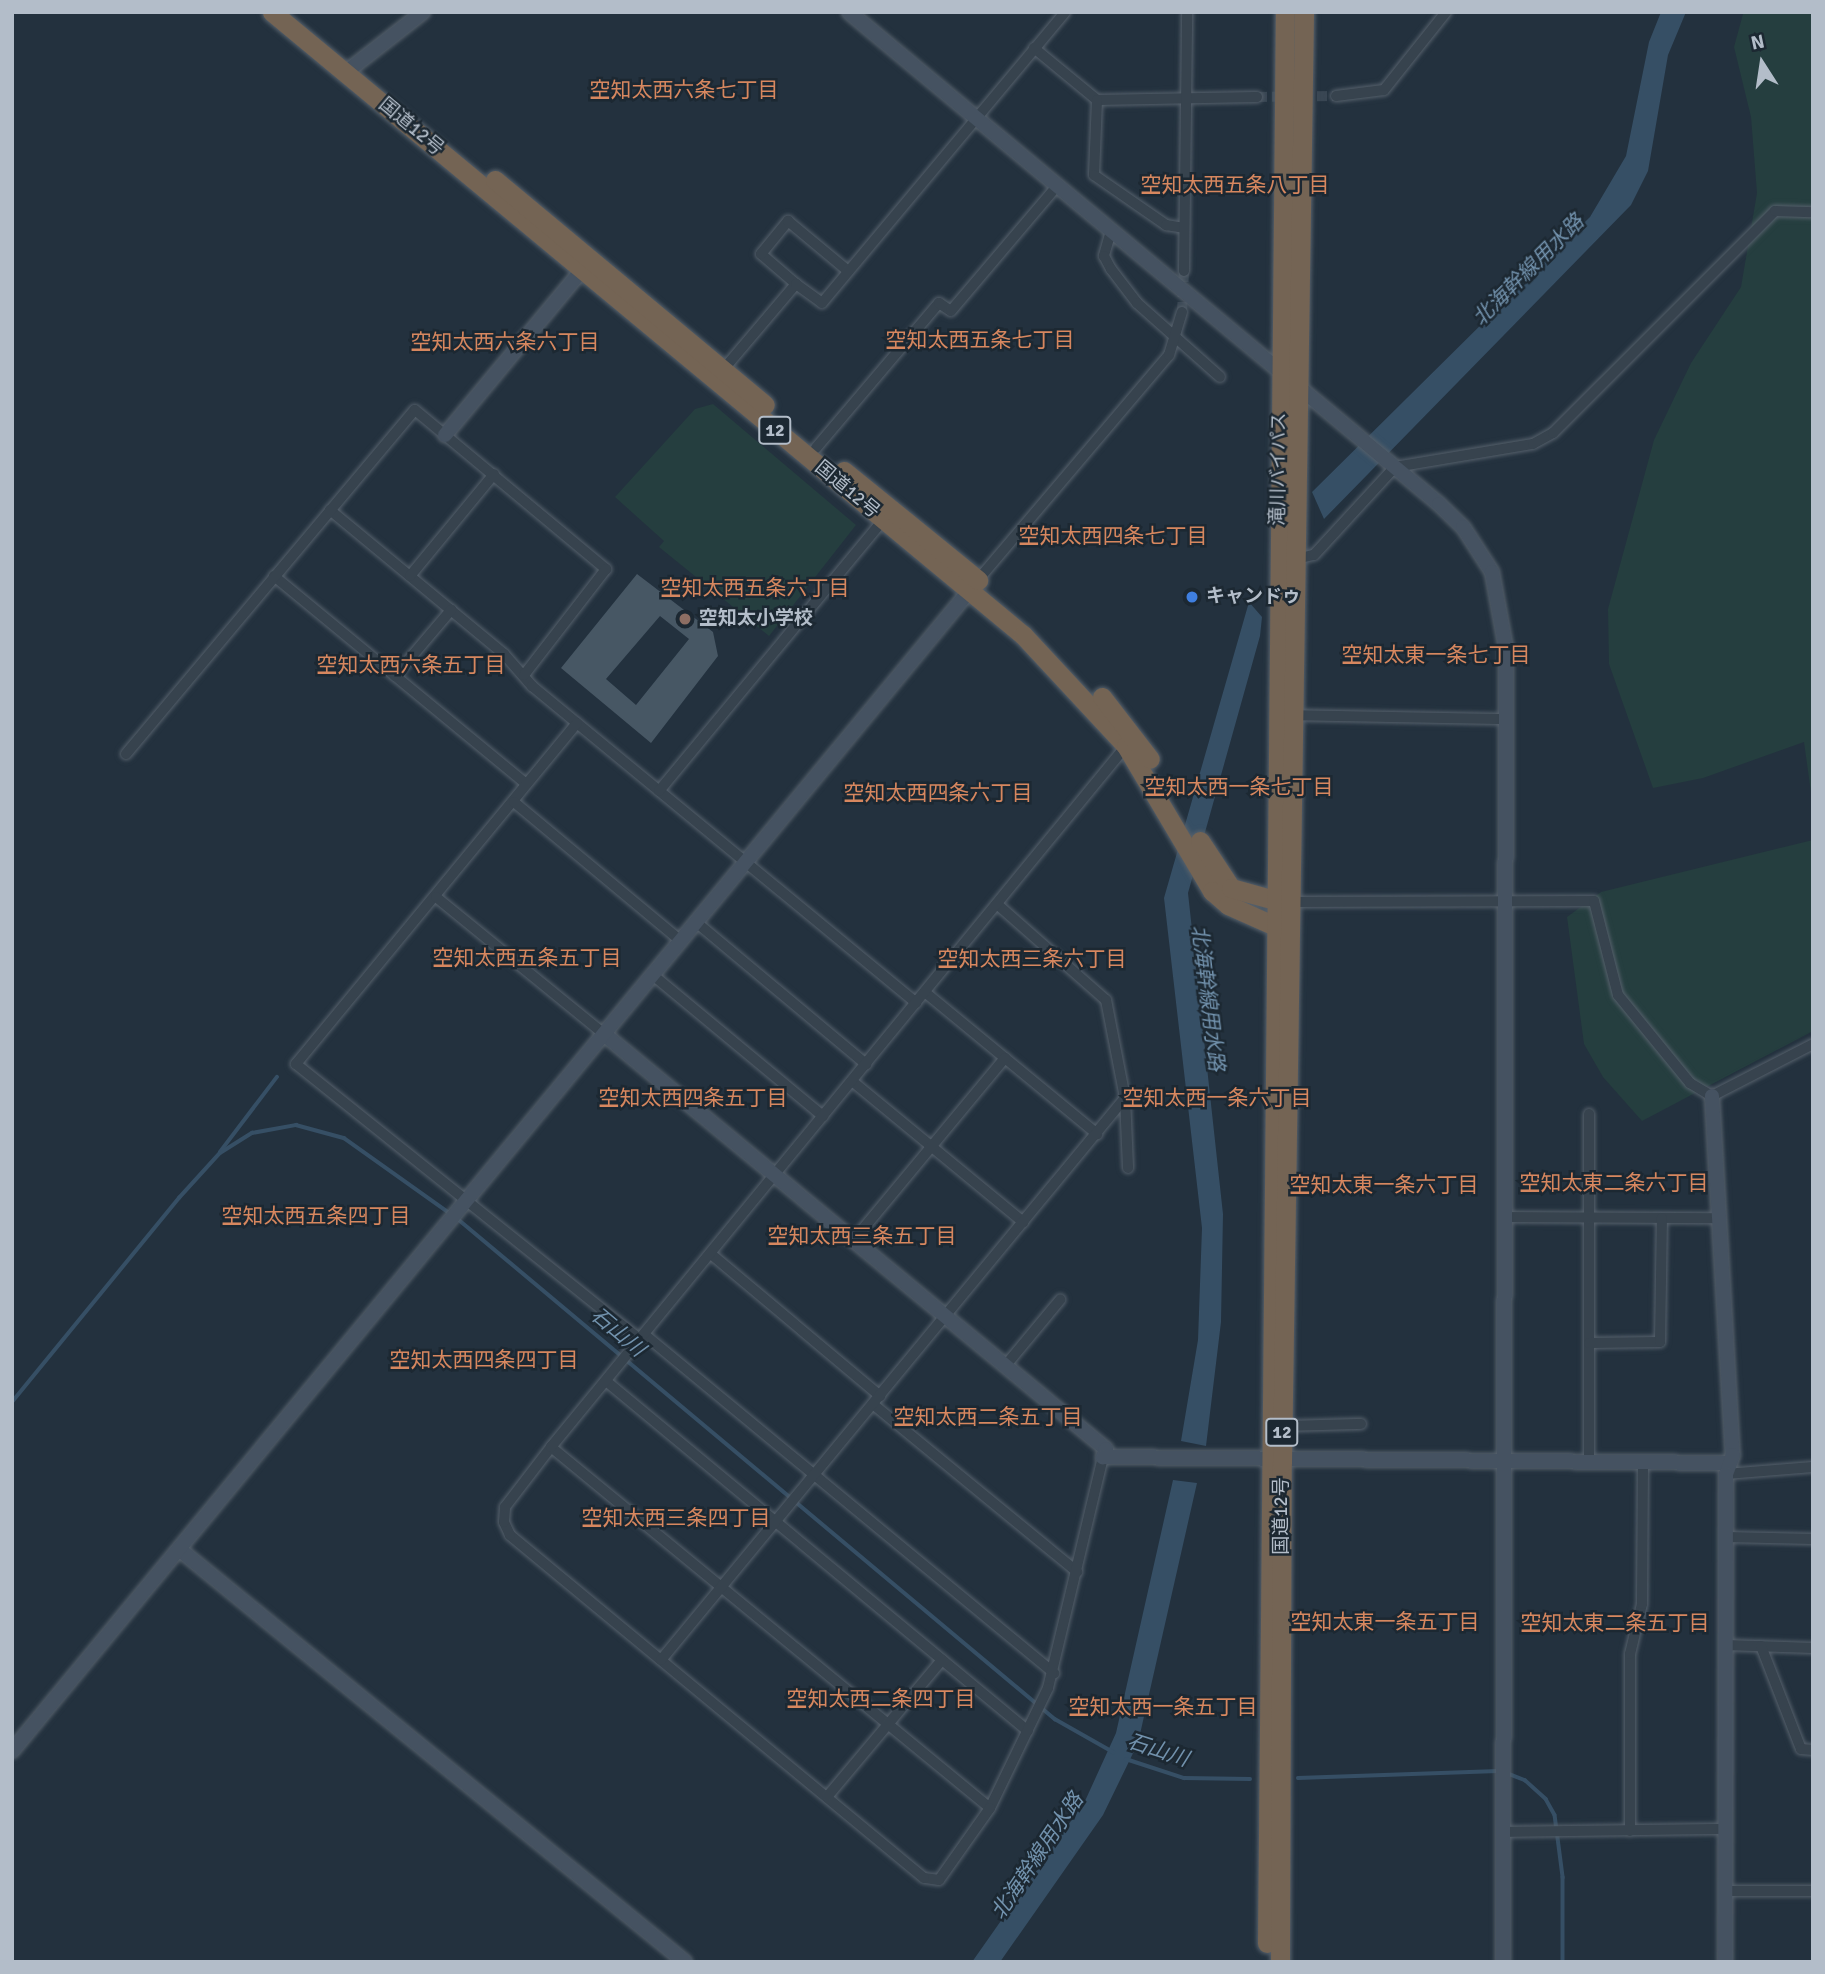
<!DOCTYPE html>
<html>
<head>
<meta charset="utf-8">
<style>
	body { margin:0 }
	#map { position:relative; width:1825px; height:1974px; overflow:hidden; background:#23313e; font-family:Signika,"Noto Sans JP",sans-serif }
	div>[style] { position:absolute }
	.green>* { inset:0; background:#253e3f }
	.water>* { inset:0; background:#364f65 }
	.stream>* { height:3.5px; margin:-1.75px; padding:0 1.75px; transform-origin:1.75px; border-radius:1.75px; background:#364f65 }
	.building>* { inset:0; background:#475764 }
	.street-tunnel>* { height:10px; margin-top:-5px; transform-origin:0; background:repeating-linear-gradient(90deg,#394653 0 10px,transparent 0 15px) }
	.roads { filter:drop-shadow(0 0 2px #55606b) drop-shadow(0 0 2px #55606b) }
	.street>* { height:10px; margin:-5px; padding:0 5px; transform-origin:5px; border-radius:5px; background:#37434e }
	.secondary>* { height:14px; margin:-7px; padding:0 7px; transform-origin:7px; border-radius:7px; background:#455261 }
	.highway>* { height:19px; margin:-9.5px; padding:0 9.5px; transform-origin:9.5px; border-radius:9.5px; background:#746454 }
	.dots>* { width:19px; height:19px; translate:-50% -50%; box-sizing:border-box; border:4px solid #1c2832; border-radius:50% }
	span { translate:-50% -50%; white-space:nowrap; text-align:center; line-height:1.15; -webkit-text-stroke:5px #1c2832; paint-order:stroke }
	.shield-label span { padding:2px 5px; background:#1c2832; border:2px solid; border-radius:5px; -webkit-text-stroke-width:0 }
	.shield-label { font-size:18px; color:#b3bdc9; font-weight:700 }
	.street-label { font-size:19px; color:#b3bdc9 }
	.poi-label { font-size:19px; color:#b3bdc9; font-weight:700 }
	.left { translate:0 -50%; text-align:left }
	.neighbourhood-label { font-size:21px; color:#d7875f }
	.water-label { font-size:21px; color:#7292ad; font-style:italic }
	.frame { position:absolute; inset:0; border:14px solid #b3bdc9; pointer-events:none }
	.north { position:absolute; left:1727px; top:28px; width:70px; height:70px; -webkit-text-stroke:5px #1c2832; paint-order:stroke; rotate:348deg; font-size:19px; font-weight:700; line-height:28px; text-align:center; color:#b3bdc9 }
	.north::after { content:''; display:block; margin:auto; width:24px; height:32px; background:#b3bdc9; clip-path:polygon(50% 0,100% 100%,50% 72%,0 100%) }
</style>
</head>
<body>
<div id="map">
	<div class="green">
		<div style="clip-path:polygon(1813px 12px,1813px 807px,1804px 742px,1703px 778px,1653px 788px,1609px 664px,1608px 609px,1654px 440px,1691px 363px,1741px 287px,1757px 193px,1751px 117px,1734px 47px,1743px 14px)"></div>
		<div style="clip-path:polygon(713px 404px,856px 525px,769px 636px,659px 547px,664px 541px,615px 497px,695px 409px)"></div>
		<div style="clip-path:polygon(1813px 840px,1813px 1031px,1642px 1121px,1603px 1077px,1584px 1044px,1567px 917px,1601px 892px)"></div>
	</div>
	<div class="water">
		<div style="clip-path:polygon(1661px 12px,1686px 12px,1668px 55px,1648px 171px,1631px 205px,1324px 519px,1312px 492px,1590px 217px,1626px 156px,1649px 42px)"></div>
		<div style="clip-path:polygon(1249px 602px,1262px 617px,1260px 636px,1188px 893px,1223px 1214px,1221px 1322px,1206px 1446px,1181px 1441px,1198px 1340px,1202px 1228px,1164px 898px)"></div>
		<div style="clip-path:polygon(1173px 1480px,1197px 1483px,1138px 1743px,1103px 1815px,1000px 1962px,972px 1962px,1085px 1801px,1116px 1733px)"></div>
	</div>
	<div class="stream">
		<div style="left:220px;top:1152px;width:94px;rotate:-52.8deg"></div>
		<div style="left:458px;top:1219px;width:779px;rotate:39.95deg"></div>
		<div style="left:1055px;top:1719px;width:67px;rotate:29.6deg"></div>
		<div style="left:12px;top:1402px;width:264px;rotate:-50.7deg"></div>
		<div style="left:179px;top:1198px;width:61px;rotate:-47.7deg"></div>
		<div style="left:220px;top:1153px;width:38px;rotate:-32deg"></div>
		<div style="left:252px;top:1133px;width:45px;rotate:-10.3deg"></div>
		<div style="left:296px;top:1125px;width:50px;rotate:15.2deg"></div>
		<div style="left:344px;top:1138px;width:131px;rotate:35.4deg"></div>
		<div style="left:1126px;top:1759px;width:61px;rotate:18.1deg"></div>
		<div style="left:1184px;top:1778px;width:66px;rotate:0.9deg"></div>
		<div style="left:1509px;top:1774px;width:17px;rotate:21deg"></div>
		<div style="left:1525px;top:1780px;width:28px;rotate:42deg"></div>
		<div style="left:1546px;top:1799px;width:18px;rotate:61deg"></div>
		<div style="left:1555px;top:1815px;width:63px;rotate:82.6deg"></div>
		<div style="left:1563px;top:1877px;width:85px;rotate:90deg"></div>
		<div style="left:1298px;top:1778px;width:200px;rotate:-2deg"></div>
	</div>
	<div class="building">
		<div style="clip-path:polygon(evenodd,637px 574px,713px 632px,718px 656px,651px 743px,561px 668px,637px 574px,660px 616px,689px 639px,636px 705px,606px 679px,660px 616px)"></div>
	</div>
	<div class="street-tunnel">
		<div style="left:1257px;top:97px;width:79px;rotate:-0.7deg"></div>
		<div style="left:1182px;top:312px;width:41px;rotate:-87.2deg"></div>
	</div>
	<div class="roads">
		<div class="street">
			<div style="left:1034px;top:48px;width:82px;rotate:39.5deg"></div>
			<div style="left:1097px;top:100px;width:160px;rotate:-1.1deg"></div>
			<div style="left:1336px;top:96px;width:48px;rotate:-7.1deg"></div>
			<div style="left:1384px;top:90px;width:100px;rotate:-51.5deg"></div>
			<div style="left:1097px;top:100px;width:75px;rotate:92.3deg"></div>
			<div style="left:1094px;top:175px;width:88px;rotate:34.8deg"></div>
			<div style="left:1166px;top:225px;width:18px;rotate:9deg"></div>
			<div style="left:1111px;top:231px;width:26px;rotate:106deg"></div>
			<div style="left:1104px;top:256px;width:15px;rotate:62deg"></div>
			<div style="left:1111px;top:269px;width:43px;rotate:52.6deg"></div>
			<div style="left:1137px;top:303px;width:111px;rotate:41.7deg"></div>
			<div style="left:1184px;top:271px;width:259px;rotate:-89.3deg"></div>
			<div style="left:796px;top:284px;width:46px;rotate:-139.4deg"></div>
			<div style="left:761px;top:254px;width:43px;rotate:-50.7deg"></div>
			<div style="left:788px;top:221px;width:78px;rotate:39.8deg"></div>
			<div style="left:723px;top:370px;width:113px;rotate:-49.7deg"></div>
			<div style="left:796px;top:284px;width:32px;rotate:36deg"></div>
			<div style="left:822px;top:303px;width:379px;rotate:-50.1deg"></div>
			<div style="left:816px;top:448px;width:190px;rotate:-49.7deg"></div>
			<div style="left:939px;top:303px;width:14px;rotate:34deg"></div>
			<div style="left:951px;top:311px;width:164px;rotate:-49.7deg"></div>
			<div style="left:330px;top:510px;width:226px;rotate:39.6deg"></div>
			<div style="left:504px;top:654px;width:43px;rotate:48.8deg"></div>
			<div style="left:532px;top:686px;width:498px;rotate:39.5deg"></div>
			<div style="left:1296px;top:559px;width:18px;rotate:-13deg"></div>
			<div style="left:1314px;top:555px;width:120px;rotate:-47.4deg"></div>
			<div style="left:1395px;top:467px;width:140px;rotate:-9.5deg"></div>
			<div style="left:1533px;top:444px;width:23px;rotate:-29deg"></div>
			<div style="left:1553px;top:433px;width:314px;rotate:-45deg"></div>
			<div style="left:1775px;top:211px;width:38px;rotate:2deg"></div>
			<div style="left:274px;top:576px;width:327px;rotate:39.5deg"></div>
			<div style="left:410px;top:576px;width:132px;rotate:-50.5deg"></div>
			<div style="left:978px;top:580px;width:295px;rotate:-49.7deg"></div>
			<div style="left:1169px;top:355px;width:45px;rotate:-73.2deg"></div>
			<div style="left:395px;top:676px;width:87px;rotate:-49.7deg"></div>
			<div style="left:1289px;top:715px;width:217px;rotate:1.1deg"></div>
			<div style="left:577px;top:723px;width:442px;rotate:129.5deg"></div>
			<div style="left:296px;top:1064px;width:442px;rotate:38.7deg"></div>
			<div style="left:126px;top:754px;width:449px;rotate:-50deg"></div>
			<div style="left:415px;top:410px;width:249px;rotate:39.8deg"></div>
			<div style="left:606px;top:569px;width:134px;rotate:127.7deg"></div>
			<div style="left:659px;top:791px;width:352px;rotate:-50.4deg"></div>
			<div style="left:514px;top:802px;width:217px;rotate:39.8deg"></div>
			<div style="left:436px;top:897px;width:217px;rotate:39.2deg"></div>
			<div style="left:1293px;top:902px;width:301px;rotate:-0.2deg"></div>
			<div style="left:1594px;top:901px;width:97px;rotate:75.7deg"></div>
			<div style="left:1618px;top:995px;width:114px;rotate:50.7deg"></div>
			<div style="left:1690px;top:1083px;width:26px;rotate:31deg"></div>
			<div style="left:1712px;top:1096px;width:114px;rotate:-27.2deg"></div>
			<div style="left:997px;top:904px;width:145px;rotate:41.4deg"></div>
			<div style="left:1106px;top:1000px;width:100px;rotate:79deg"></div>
			<div style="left:1125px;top:1098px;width:70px;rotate:87.5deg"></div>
			<div style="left:696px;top:922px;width:222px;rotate:39.9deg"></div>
			<div style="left:653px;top:975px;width:221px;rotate:39.7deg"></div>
			<div style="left:926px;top:993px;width:222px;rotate:39.5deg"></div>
			<div style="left:852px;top:1081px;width:222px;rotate:39.5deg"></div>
			<div style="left:1589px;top:1114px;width:347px;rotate:90deg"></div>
			<div style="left:1505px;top:1217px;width:213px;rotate:0.3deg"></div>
			<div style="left:853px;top:1241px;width:238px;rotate:-50.3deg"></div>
			<div style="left:711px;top:1254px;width:221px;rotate:40deg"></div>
			<div style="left:645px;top:1335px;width:531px;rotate:39.57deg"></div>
			<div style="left:1589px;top:1343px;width:71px;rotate:-0.8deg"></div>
			<div style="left:1660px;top:1342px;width:124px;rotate:-89.1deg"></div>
			<div style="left:1006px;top:1365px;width:85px;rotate:-50.3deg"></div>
			<div style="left:606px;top:1381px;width:548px;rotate:39.67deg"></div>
			<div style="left:874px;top:1405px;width:263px;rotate:39.4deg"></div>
			<div style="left:1282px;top:1426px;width:79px;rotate:-1.5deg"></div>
			<div style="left:551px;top:1447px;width:568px;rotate:39.43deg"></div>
			<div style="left:1103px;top:1457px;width:237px;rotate:103.4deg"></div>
			<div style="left:1048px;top:1688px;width:133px;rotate:115.8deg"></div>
			<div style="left:990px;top:1808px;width:88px;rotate:125.3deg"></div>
			<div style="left:939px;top:1880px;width:15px;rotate:-172deg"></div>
			<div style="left:924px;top:1878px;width:538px;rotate:-140.36deg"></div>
			<div style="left:510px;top:1535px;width:14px;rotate:-115deg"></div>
			<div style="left:504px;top:1522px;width:15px;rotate:-86deg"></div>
			<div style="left:505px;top:1507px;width:76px;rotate:-52.5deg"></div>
			<div style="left:551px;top:1447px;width:907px;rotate:-50.64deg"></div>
			<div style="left:1726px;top:1474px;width:87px;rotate:-4.6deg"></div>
			<div style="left:1726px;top:1537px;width:87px;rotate:1.3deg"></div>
			<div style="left:1725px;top:1645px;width:88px;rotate:2deg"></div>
			<div style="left:1761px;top:1646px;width:110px;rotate:68.8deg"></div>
			<div style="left:1801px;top:1749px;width:12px;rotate:5deg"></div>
			<div style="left:661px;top:1660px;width:729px;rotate:-50.46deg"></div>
			<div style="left:827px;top:1797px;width:179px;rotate:-50deg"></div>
			<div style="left:1630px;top:1831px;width:177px;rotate:-90deg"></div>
			<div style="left:1630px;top:1654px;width:51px;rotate:-76.5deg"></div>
			<div style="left:1642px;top:1604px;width:143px;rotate:-89.6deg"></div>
			<div style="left:1503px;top:1832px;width:224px;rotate:-0.8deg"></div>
			<div style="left:1726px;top:1891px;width:87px"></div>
		</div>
		<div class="secondary">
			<div style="left:849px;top:12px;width:768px;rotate:39.82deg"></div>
			<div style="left:1439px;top:504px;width:33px;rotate:44deg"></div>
			<div style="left:1463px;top:527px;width:54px;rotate:57.2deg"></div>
			<div style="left:1492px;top:572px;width:77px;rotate:79.6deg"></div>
			<div style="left:1506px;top:648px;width:1314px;rotate:90.13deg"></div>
			<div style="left:345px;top:73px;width:99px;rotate:-38deg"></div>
			<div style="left:445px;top:435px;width:214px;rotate:-50.3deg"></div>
			<div style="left:604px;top:1034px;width:651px;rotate:39.58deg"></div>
			<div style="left:1106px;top:1449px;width:9px;rotate:111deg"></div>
			<div style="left:1103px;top:1457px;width:624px;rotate:0.55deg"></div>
			<div style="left:1712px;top:1096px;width:360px;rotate:86.7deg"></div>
			<div style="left:1733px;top:1455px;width:20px;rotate:110deg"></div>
			<div style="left:1726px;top:1474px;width:488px;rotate:90.1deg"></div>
			<div style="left:179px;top:1549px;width:653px;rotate:39.22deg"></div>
			<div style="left:12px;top:1751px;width:1513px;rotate:-50.47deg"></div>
		</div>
		<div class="highway">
			<div style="left:272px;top:12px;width:976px;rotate:39.68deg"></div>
			<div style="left:1023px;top:635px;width:151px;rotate:47.1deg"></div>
			<div style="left:1126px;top:746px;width:169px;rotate:59.3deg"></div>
			<div style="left:1212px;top:891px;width:21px;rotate:41deg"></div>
			<div style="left:1228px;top:905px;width:51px;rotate:24.1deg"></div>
			<div style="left:495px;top:180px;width:351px;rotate:39.8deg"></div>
			<div style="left:844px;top:471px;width:173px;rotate:39.1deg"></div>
			<div style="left:1102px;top:697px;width:78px;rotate:52.3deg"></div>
			<div style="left:1200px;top:841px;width:56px;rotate:56.6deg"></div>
			<div style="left:1231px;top:888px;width:56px;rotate:15.5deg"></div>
			<div style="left:1267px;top:1943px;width:1931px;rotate:-89.47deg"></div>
			<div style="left:1280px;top:1962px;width:499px;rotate:-89.8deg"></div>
			<div style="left:1282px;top:1463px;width:1451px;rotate:-89.13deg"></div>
		</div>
	</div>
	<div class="dots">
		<div style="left:1192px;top:597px;background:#3f7fe0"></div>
		<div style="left:685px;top:619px;background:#8d6e63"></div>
	</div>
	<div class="shield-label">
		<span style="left:775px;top:430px">12</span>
		<span style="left:1282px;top:1432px">12</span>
	</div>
	<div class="street-label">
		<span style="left:411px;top:127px;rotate:40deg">国道12号</span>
		<span style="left:1279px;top:469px;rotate:-89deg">滝川バイパス</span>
		<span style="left:847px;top:490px;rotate:40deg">国道12号</span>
		<span style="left:1282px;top:1516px;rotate:-90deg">国道12号</span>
	</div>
	<div class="poi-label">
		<span class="left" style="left:1206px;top:597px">キャンドゥ</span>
		<span class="left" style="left:699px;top:619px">空知太小学校</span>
	</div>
	<div class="neighbourhood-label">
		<span style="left:684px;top:90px">空知太西六条七丁目</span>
		<span style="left:1235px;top:185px">空知太西五条八丁目</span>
		<span style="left:980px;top:340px">空知太西五条七丁目</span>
		<span style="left:505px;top:342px">空知太西六条六丁目</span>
		<span style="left:1113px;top:536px">空知太西四条七丁目</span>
		<span style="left:755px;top:588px">空知太西五条六丁目</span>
		<span style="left:1436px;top:655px">空知太東一条七丁目</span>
		<span style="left:411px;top:665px">空知太西六条五丁目</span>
		<span style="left:1239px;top:787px">空知太西一条七丁目</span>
		<span style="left:938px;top:793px">空知太西四条六丁目</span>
		<span style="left:527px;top:958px">空知太西五条五丁目</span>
		<span style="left:1032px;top:959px">空知太西三条六丁目</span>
		<span style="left:693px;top:1098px">空知太西四条五丁目</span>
		<span style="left:1217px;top:1098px">空知太西一条六丁目</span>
		<span style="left:1614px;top:1183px">空知太東二条六丁目</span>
		<span style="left:1384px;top:1185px">空知太東一条六丁目</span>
		<span style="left:316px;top:1216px">空知太西五条四丁目</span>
		<span style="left:862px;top:1236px">空知太西三条五丁目</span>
		<span style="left:484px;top:1360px">空知太西四条四丁目</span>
		<span style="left:988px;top:1417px">空知太西二条五丁目</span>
		<span style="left:676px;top:1518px">空知太西三条四丁目</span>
		<span style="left:1385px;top:1622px">空知太東一条五丁目</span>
		<span style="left:1615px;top:1623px">空知太東二条五丁目</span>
		<span style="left:881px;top:1699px">空知太西二条四丁目</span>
		<span style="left:1163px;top:1707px">空知太西一条五丁目</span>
	</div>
	<div class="water-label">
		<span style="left:1528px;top:270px;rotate:-45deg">北海幹線用水路</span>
		<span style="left:1208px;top:998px;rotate:83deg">北海幹線用水路</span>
		<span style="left:618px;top:1332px;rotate:40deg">石山川</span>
		<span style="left:1158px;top:1750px;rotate:18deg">石山川</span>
		<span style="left:1037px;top:1856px;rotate:-56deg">北海幹線用水路</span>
	</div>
	<div class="frame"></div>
	<div class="north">N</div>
</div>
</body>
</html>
